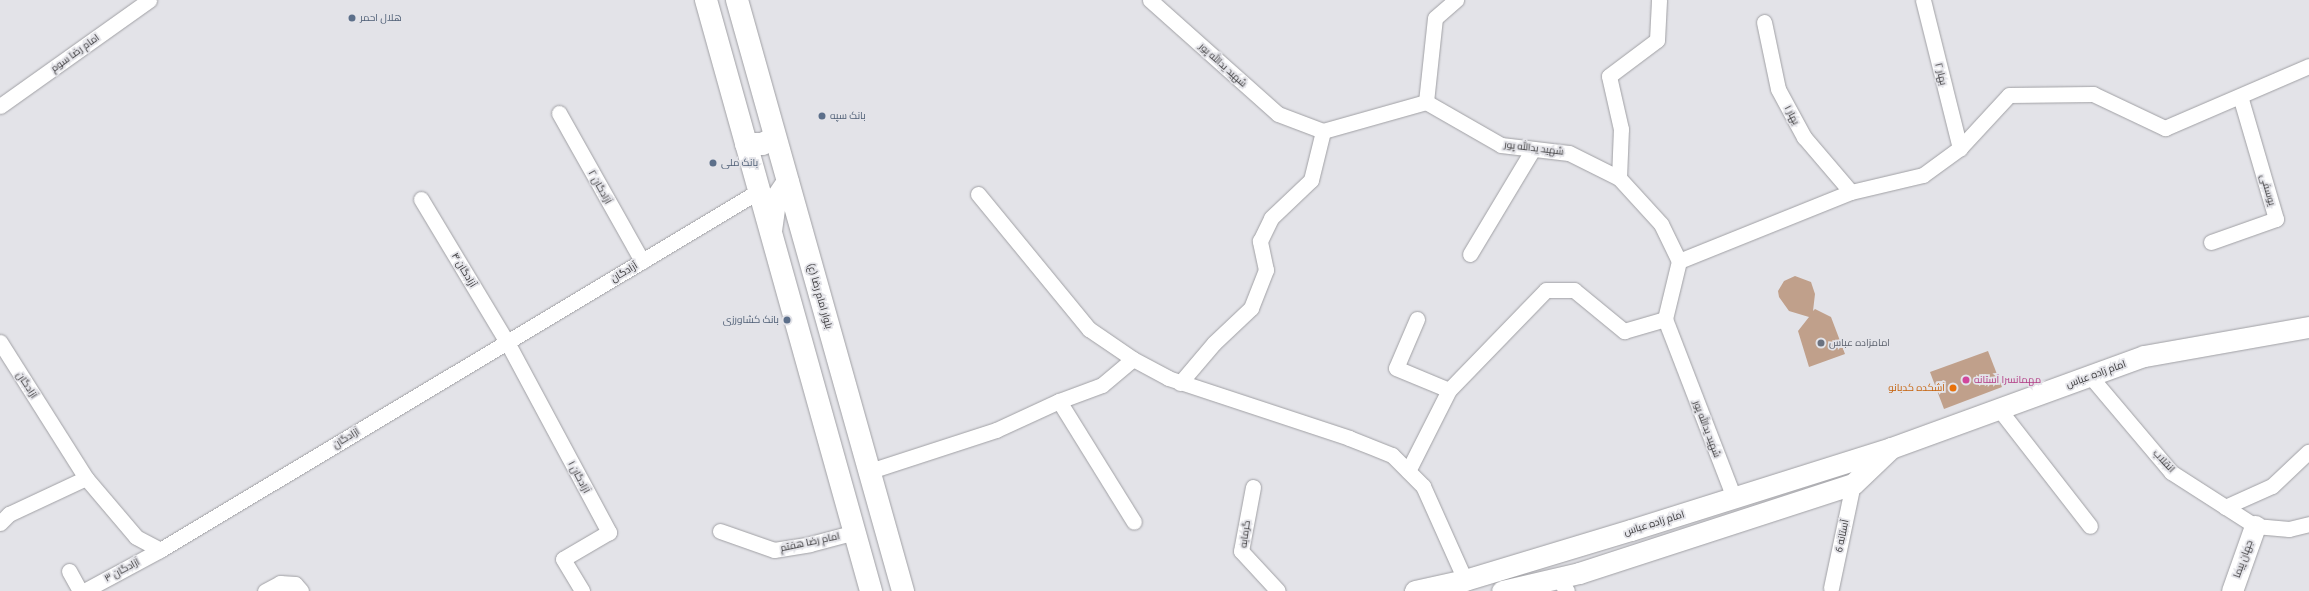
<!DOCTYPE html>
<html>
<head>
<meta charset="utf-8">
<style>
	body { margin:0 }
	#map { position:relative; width:2309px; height:591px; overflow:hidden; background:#e3e3e8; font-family:Ubuntu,Cairo,sans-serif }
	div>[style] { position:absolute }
	.building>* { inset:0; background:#c0a08b }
	.roads { filter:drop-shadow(0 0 1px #a0a0a4) drop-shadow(0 0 1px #a0a0a4) }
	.street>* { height:15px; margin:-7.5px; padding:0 7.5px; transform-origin:7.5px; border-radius:7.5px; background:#fff }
	.secondary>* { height:21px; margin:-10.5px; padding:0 10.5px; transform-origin:10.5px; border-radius:10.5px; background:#fff }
	.primary>* { height:22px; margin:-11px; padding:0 11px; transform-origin:11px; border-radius:11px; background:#fff }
	.highway>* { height:22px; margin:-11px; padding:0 11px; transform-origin:11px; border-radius:11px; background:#fff }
	.dots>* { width:11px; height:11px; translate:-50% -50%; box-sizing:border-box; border:2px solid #e3e3e8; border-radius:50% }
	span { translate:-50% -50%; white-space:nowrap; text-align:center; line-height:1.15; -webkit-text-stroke:3.5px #e3e3e8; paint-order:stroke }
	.service-label { font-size:10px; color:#4e5e75 }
	.left { translate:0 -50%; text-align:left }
	.right { translate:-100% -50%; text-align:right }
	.street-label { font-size:10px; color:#39383a }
	.worship-label { font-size:10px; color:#5b616d }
	.hotel-label { font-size:10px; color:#b23c85 }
	.food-label { font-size:10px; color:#c56008 }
</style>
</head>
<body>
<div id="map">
	<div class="building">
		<div style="clip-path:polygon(1795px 276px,1811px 282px,1815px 294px,1813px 311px,1815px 309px,1831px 317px,1845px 354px,1809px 367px,1798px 331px,1809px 317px,1789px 311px,1779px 297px,1778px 291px,1784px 281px)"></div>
		<div style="clip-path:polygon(1988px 351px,2002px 387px,1944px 409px,1930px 372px)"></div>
	</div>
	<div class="roads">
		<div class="street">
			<div style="left:1150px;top:0;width:171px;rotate:41.7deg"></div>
			<div style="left:1278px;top:114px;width:48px;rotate:20.7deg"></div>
			<div style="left:1323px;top:131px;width:107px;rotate:-15.7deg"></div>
			<div style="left:1426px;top:102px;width:86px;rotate:29.8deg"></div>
			<div style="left:1501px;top:145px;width:68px;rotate:6.7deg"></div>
			<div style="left:1569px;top:153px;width:56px;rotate:26.6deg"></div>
			<div style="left:1619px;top:178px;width:62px;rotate:47.6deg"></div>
			<div style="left:1661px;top:224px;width:41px;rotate:64.1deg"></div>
			<div style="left:1679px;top:261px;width:60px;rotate:103.6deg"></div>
			<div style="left:1665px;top:319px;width:192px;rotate:68.9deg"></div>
			<div style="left:1923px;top:0;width:153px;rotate:76deg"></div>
			<div style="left:1764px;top:22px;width:68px;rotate:78.2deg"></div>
			<div style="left:1778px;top:89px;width:55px;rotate:61.6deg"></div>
			<div style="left:1804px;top:137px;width:72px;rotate:49.5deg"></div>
			<div style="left:1426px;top:102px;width:84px;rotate:-83.9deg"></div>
			<div style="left:1435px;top:18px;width:28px;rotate:-41deg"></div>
			<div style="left:0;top:106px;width:183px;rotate:-35.4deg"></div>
			<div style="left:559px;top:113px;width:170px;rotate:60.7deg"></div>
			<div style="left:1619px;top:178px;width:49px;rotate:-87.7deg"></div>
			<div style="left:1621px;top:129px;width:54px;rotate:-102.8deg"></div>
			<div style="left:1609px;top:76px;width:60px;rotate:-36.9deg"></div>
			<div style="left:1657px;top:40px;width:40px;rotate:-87.1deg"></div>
			<div style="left:978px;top:194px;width:175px;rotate:50.6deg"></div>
			<div style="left:1089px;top:329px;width:53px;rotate:34.3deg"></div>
			<div style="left:421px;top:199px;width:167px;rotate:59deg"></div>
			<div style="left:507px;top:342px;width:216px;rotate:61.8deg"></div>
			<div style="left:609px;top:532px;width:53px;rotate:149.6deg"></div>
			<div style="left:563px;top:559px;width:37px;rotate:59deg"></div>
			<div style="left:2211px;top:242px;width:69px;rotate:-19.5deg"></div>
			<div style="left:2276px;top:219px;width:128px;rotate:-106.3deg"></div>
			<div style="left:1470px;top:254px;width:122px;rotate:-59deg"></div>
			<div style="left:1679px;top:261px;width:185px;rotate:-21.9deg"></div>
			<div style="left:1851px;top:192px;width:74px;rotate:-13.3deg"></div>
			<div style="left:1923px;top:175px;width:46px;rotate:-36.1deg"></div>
			<div style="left:1960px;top:148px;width:72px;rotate:-47.2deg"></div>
			<div style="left:2009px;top:95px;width:84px;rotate:-0.7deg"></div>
			<div style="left:2093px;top:94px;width:80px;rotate:25.3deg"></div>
			<div style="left:2165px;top:128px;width:157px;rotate:-23.3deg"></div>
			<div style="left:1417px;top:319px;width:53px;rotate:113.2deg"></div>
			<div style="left:1396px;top:368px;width:57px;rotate:22.5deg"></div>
			<div style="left:0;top:342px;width:161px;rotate:57.7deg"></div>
			<div style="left:86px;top:478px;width:77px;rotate:49.7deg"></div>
			<div style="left:136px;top:537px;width:27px;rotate:28deg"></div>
			<div style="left:2090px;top:376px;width:126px;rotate:49.8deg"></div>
			<div style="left:2171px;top:472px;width:100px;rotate:32.7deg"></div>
			<div style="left:2255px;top:526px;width:34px;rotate:5deg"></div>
			<div style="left:2289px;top:529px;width:21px;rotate:-14deg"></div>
			<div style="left:1180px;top:383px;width:52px;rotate:-49.6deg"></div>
			<div style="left:1214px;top:343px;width:51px;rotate:-43.4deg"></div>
			<div style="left:1251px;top:308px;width:41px;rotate:-68.5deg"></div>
			<div style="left:1266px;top:270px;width:30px;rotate:-102deg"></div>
			<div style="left:1260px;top:241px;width:25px;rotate:-64deg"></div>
			<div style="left:1271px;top:218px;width:55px;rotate:-43.5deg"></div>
			<div style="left:1311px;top:180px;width:50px;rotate:-76.2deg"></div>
			<div style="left:1059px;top:401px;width:142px;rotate:58.2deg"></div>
			<div style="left:1999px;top:409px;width:148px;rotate:52.1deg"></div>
			<div style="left:870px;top:471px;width:133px;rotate:-18deg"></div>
			<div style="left:996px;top:430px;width:69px;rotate:-24.7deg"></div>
			<div style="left:1059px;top:401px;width:46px;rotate:-20.4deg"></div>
			<div style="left:1102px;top:385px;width:40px;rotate:-40deg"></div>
			<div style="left:1133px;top:359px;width:40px;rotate:28deg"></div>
			<div style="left:1168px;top:378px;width:191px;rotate:18.3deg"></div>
			<div style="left:1349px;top:438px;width:46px;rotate:21.6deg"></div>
			<div style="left:1392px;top:455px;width:44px;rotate:45deg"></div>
			<div style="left:1423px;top:486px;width:103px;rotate:65.9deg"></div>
			<div style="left:1408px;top:471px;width:91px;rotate:-63.2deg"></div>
			<div style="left:1449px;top:390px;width:139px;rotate:-45.9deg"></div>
			<div style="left:1546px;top:290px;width:28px"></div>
			<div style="left:1574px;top:290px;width:65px;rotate:39.4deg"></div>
			<div style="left:1624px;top:331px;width:43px;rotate:-16.3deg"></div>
			<div style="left:1253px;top:487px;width:65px;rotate:100.6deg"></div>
			<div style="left:1241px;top:551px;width:54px;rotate:47.2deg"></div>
			<div style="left:2225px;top:507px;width:51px;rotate:-24.1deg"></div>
			<div style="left:2272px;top:486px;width:50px;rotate:-43.4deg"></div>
			<div style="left:0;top:523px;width:13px;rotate:-45deg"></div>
			<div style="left:9px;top:514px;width:85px;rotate:-25.1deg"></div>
			<div style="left:720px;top:531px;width:57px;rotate:19.4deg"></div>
			<div style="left:774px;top:550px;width:36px;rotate:-9deg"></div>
			<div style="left:810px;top:544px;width:47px;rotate:-14.9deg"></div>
			<div style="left:69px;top:571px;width:23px;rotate:61deg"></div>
			<div style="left:1557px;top:578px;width:16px;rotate:52deg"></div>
			<div style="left:1831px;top:588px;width:106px;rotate:-78.1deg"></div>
			<div style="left:84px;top:591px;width:86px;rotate:-28.3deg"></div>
			<div style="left:160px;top:550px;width:698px;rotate:-30.94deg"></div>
			<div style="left:265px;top:591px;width:17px;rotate:-28deg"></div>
			<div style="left:280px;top:583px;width:15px;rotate:4deg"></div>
			<div style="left:295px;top:584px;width:9px;rotate:49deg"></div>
		</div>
		<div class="secondary">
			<div style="left:1891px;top:448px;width:269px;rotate:-20deg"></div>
			<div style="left:2144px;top:356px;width:168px;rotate:-10deg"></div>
			<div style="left:1415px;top:591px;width:51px;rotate:-12.4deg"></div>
			<div style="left:1465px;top:580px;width:173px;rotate:-16.8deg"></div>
			<div style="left:1631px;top:530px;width:273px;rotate:-17.5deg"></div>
			<div style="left:1891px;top:448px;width:52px;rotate:136.5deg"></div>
			<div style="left:1853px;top:484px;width:288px;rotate:162deg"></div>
			<div style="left:1579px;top:573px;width:79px;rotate:166.8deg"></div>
			<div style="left:2232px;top:591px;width:69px;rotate:-70.5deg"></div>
		</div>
		<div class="primary">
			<div style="left:746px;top:144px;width:16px"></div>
			<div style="left:762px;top:144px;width:14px;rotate:-25deg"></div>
			<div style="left:771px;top:231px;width:30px;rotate:-82deg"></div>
			<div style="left:775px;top:201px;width:23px;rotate:-56deg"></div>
		</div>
		<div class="highway">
			<div style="left:706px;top:0;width:614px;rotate:74.4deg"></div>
			<div style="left:737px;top:0;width:614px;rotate:74.31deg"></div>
		</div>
	</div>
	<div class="dots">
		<div style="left:352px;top:18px;background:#5c6f8a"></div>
		<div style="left:822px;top:116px;background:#5c6f8a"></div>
		<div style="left:713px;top:163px;background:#5c6f8a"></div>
		<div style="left:787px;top:320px;background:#5c6f8a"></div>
		<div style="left:1821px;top:343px;background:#6b7280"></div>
		<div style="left:1966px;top:380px;background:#d1479c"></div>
		<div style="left:1953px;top:388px;background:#e8710a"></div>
	</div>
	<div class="service-label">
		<span class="left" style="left:360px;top:18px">هلال احمر</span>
		<span class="left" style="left:830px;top:116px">بانک سپه</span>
		<span class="left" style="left:721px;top:163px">بانک ملی</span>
		<span class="right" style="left:779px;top:320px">بانک کشاورزی</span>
	</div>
	<div class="street-label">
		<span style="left:75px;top:53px;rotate:-36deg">امام رضا سوم</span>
		<span style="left:1223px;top:65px;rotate:42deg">شهید یدالله پور</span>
		<span style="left:1941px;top:74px;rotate:76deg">بهار ۲</span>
		<span style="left:1792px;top:115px;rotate:62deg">بهار ۱</span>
		<span style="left:1534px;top:148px;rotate:7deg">شهید یدالله پور</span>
		<span style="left:600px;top:187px;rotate:61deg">آزادگان ۲</span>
		<span style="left:2268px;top:190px;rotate:74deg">یوسفی</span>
		<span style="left:464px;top:270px;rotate:59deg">آزادگان ۴</span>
		<span style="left:624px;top:272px;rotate:-31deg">آزادگان</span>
		<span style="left:820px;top:296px;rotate:74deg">بلوار امام رضا (ع)</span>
		<span style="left:2096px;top:374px;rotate:-20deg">امام زاده عباس</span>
		<span style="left:27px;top:385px;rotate:57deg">آزادگان</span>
		<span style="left:1707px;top:429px;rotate:69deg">شهید یدالله پور</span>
		<span style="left:346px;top:438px;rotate:-31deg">آزادگان</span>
		<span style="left:2164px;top:461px;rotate:47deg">انقلاب</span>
		<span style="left:579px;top:477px;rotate:62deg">آزادگان ۱</span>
		<span style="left:1654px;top:523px;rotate:-17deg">امام زاده عباس</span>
		<span style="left:1245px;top:534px;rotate:-82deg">گرمابه</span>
		<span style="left:1842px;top:536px;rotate:-78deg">آستانه 6</span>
		<span style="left:810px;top:542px;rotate:-12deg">امام رضا هفتم</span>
		<span style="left:2243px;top:559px;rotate:-70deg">جهان پیما</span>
		<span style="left:122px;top:570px;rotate:-28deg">آزادگان ۳</span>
	</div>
	<div class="worship-label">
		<span class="left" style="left:1829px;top:343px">امامزاده عباس</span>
	</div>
	<div class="hotel-label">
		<span class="left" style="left:1974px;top:380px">مهمانسرا آستانه</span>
	</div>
	<div class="food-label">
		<span class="right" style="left:1945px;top:388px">آشکده کدبانو</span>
	</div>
</div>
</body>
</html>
